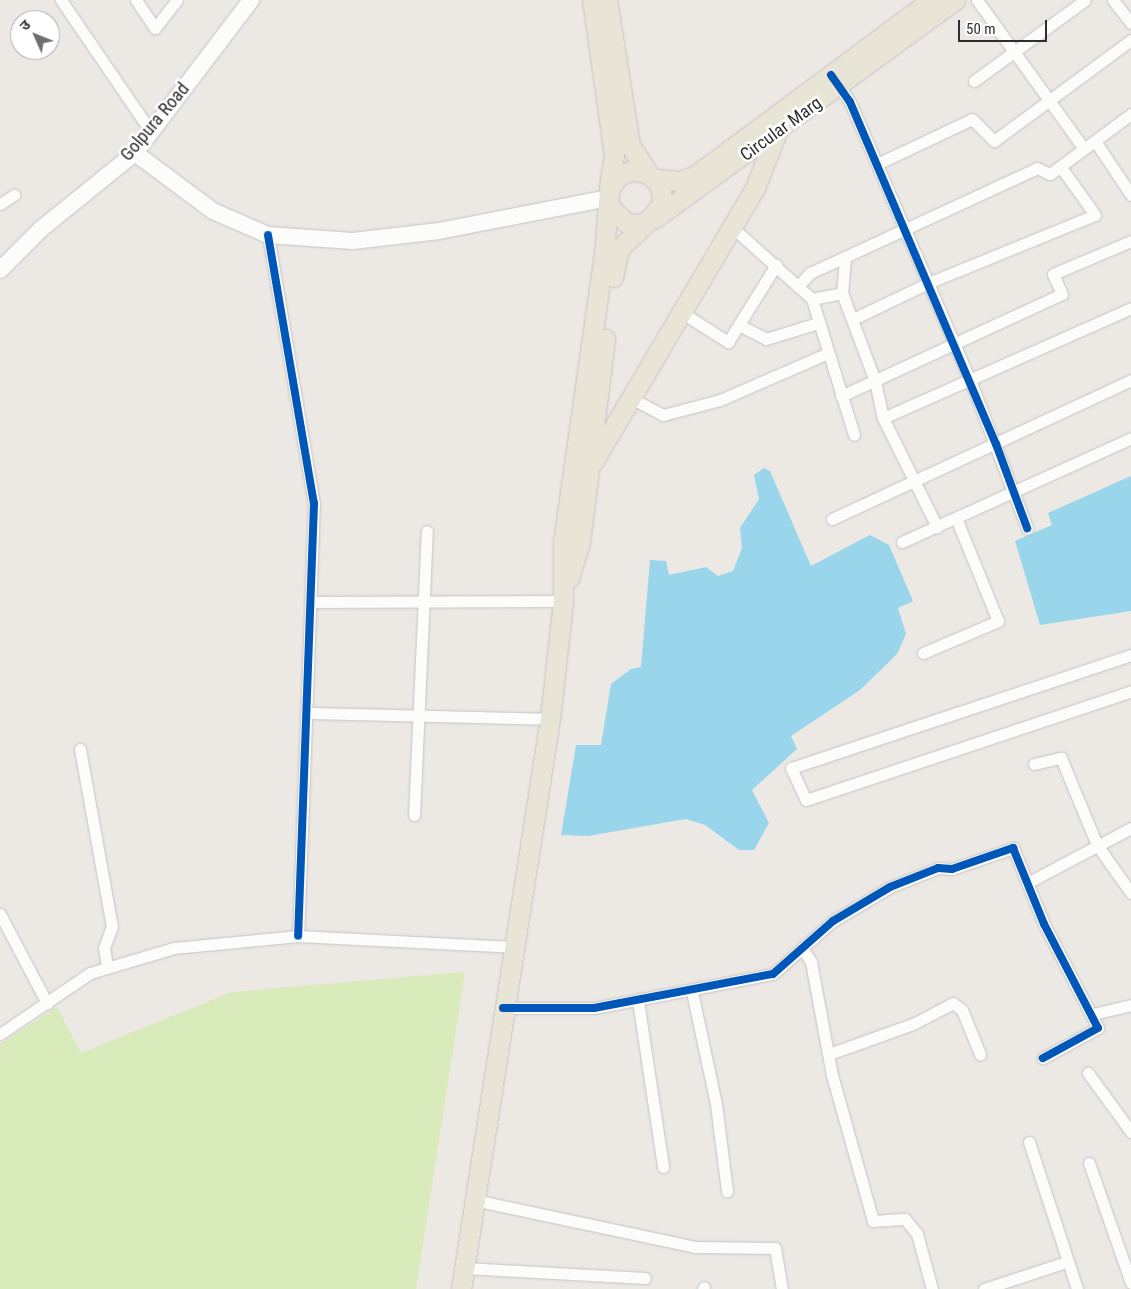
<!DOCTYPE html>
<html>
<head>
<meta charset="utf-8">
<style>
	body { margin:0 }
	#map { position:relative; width:1131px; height:1289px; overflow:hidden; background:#ece8e4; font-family:"Roboto Condensed","Noto Sans Devanagari",sans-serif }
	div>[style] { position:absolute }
	.pitch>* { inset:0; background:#d9eabb }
	.water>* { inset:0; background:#99d6ec }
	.roads { filter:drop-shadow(0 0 1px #c5c4c5) drop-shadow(0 0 1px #c5c4c5) }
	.street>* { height:11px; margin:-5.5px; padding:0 5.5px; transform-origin:5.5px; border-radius:5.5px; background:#fcfcfb }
	.secondary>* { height:16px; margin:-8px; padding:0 8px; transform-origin:8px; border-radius:8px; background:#fcfcfb }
	.primary>* { height:19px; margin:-9.5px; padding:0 9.5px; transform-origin:9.5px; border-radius:9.5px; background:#e8e4d6 }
	.cycleway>* { height:8px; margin:-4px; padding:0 4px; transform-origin:4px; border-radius:4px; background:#0057b8 }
	span { translate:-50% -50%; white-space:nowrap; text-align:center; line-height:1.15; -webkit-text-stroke:5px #fff; paint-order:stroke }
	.street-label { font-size:18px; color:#2e2e2e }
	.north { position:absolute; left:10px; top:10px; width:50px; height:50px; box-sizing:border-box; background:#fff; border:1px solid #ababab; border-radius:50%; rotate:314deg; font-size:14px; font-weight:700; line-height:20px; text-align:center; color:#2e2e2e }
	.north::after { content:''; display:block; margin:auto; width:18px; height:22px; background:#706f6e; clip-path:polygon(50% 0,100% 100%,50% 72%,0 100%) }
	.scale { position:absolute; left:958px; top:20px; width:89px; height:22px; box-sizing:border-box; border:2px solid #2e2e2e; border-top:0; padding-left:6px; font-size:15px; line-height:18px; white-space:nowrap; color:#2e2e2e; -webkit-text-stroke:4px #fff; paint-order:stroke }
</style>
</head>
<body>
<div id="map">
	<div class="pitch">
		<div style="clip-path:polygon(465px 972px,416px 1289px,0 1289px,0 1044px,57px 1007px,81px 1053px,232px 992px)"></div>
	</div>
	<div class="water">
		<div style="clip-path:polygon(764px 468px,770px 471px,811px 566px,870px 535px,889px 545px,913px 601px,898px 608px,906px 634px,897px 654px,860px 690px,791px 736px,797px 749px,752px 790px,769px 823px,754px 850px,739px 850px,705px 825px,686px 819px,588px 836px,561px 835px,576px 745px,601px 745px,611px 684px,631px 669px,641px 667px,650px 560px,666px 561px,669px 575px,706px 567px,718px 576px,733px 571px,742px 548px,740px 528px,759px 499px,754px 475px)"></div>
		<div style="clip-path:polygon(1131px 476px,1131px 611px,1040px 625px,1015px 541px,1052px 525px,1048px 513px)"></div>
	</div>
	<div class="roads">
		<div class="street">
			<div style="left:61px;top:0;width:160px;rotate:55.7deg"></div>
			<div style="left:136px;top:0;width:34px;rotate:56deg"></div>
			<div style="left:155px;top:28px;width:36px;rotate:-52deg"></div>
			<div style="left:977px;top:0;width:183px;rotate:54.3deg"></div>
			<div style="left:1113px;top:0;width:29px;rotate:52deg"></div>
			<div style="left:835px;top:80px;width:27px;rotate:56deg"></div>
			<div style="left:850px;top:102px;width:303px;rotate:66.7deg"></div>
			<div style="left:970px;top:380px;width:159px;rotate:68.9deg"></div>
			<div style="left:974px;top:81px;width:137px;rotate:-36.1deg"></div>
			<div style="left:1095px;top:141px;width:65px;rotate:56.3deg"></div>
			<div style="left:877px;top:164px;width:105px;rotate:-25.3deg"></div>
			<div style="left:972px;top:119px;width:31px;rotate:45deg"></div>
			<div style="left:994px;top:141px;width:170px;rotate:-36.4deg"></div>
			<div style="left:0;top:204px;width:17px;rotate:-33deg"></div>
			<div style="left:732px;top:227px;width:108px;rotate:42deg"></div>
			<div style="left:812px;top:299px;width:142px;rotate:72.8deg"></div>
			<div style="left:268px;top:235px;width:272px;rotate:80.3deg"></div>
			<div style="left:314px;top:503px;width:433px;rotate:92.1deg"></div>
			<div style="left:845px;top:259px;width:34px;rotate:95deg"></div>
			<div style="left:842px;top:293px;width:94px;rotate:69.4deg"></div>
			<div style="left:875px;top:381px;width:38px;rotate:78deg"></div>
			<div style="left:883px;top:418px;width:122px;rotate:63.6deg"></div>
			<div style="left:798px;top:286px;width:18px;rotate:-47deg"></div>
			<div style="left:810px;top:273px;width:250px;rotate:-24.8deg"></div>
			<div style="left:1037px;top:168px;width:14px;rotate:25deg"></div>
			<div style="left:1050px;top:174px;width:101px;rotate:-36.5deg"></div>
			<div style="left:812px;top:299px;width:31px;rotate:-11deg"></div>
			<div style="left:681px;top:312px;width:56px;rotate:32.6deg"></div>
			<div style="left:728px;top:342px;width:91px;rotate:-58.1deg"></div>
			<div style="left:853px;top:319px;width:83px;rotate:-25.6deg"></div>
			<div style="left:928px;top:283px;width:180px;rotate:-22.2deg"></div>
			<div style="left:1095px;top:215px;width:60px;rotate:-125.5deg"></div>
			<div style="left:739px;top:325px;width:30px;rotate:27deg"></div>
			<div style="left:766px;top:339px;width:54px;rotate:-17.1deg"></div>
			<div style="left:841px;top:396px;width:243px;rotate:-24.8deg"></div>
			<div style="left:1062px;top:294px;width:22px;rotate:-114deg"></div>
			<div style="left:1053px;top:274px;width:85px;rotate:-22.9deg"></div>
			<div style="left:631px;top:398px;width:36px;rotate:28deg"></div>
			<div style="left:663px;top:415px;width:59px;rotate:-14.7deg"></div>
			<div style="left:720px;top:400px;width:116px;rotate:-23.5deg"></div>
			<div style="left:883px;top:418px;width:271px;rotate:-23.9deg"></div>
			<div style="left:832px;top:519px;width:330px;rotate:-24.9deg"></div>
			<div style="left:902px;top:542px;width:252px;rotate:-24.4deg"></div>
			<div style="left:311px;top:602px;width:252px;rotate:-0.2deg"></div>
			<div style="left:923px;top:653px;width:82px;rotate:-23.1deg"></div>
			<div style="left:998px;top:621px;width:111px;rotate:-112.2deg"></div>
			<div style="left:1131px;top:655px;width:358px;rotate:161.6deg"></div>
			<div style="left:791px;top:768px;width:35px;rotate:65deg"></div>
			<div style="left:806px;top:800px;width:343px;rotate:-18.5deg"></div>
			<div style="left:307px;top:713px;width:243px;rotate:1.4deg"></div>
			<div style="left:80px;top:749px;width:180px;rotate:79.8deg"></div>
			<div style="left:112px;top:926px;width:23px;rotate:110deg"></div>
			<div style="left:104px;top:948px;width:17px;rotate:80deg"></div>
			<div style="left:1034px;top:764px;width:28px;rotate:-13deg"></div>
			<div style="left:1061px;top:758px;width:94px;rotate:67.5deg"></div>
			<div style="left:1097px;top:845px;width:59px;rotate:54.7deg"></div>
			<div style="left:414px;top:815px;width:284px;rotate:-87.4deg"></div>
			<div style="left:1027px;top:883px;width:118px;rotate:-27.9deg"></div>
			<div style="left:0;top:914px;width:101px;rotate:62.2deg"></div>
			<div style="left:802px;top:948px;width:17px;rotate:57deg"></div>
			<div style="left:811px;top:962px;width:115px;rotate:79.5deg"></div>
			<div style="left:832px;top:1075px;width:152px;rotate:74.3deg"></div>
			<div style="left:873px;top:1221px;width:32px;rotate:-4deg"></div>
			<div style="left:905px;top:1219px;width:19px;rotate:51deg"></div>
			<div style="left:917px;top:1234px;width:57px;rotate:74.7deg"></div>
			<div style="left:692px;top:992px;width:115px;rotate:77.9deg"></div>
			<div style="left:716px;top:1104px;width:88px;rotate:82.8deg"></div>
			<div style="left:638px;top:1001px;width:168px;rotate:81.4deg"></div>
			<div style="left:503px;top:1008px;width:91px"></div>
			<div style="left:594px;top:1008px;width:182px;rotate:-10.8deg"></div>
			<div style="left:773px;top:974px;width:80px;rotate:-41.5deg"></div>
			<div style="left:833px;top:921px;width:66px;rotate:-30.8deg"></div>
			<div style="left:890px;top:887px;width:52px;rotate:-21.6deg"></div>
			<div style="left:938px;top:868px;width:14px;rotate:4deg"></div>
			<div style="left:952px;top:869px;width:65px;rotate:-19deg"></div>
			<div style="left:1013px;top:848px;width:82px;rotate:67.8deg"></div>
			<div style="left:1044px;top:924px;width:117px;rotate:62.6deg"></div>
			<div style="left:1098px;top:1028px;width:63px;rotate:151.4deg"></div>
			<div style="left:1093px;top:1014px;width:39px;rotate:-13deg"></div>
			<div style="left:0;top:1034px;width:109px;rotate:-34.1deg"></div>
			<div style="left:90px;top:973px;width:88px;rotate:-16.6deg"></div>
			<div style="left:174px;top:948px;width:125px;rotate:-5.5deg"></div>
			<div style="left:298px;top:936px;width:215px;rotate:2.9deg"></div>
			<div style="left:829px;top:1054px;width:89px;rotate:-19.7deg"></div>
			<div style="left:913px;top:1024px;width:45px;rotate:-27.7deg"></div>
			<div style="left:953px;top:1003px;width:11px;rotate:38deg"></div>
			<div style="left:962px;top:1010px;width:48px;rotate:67.8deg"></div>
			<div style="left:1088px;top:1073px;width:73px;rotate:53.9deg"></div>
			<div style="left:1029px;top:1142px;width:155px;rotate:71.9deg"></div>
			<div style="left:1089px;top:1163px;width:127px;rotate:70.7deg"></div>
			<div style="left:474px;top:1200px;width:226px;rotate:12deg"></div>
			<div style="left:695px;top:1247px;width:80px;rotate:0.7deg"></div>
			<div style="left:775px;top:1248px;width:42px;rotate:80.3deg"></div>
			<div style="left:464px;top:1268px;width:181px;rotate:3.2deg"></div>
			<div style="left:703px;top:1289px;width:2px;rotate:-63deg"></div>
			<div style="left:984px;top:1289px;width:86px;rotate:-18.2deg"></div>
		</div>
		<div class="secondary">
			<div style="left:135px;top:153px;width:97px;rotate:36.6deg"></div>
			<div style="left:213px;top:211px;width:60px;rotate:23.6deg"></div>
			<div style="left:268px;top:235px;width:85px;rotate:4deg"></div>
			<div style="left:353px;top:241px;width:87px;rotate:-6.6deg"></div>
			<div style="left:439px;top:231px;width:172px;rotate:-11deg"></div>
			<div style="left:0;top:270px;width:58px;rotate:-45deg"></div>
			<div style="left:41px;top:229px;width:121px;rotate:-39deg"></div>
			<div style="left:135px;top:153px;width:192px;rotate:-52.8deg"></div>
		</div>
		<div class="primary">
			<div style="left:592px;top:0;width:157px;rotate:81.9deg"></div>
			<div style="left:614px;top:155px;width:33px;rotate:99deg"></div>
			<div style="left:607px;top:0;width:147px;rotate:81deg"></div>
			<div style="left:630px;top:145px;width:35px;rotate:57deg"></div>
			<div style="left:656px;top:179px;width:25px;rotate:5deg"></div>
			<div style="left:681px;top:181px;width:16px;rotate:-22deg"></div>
			<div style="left:696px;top:175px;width:294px;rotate:-36.6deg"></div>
			<div style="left:655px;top:218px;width:371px;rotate:-36deg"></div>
			<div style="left:613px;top:277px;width:29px;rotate:-78deg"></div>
			<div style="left:619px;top:249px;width:37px;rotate:-44deg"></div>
			<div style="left:593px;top:462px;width:318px;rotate:-59.4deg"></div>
			<div style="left:755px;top:188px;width:60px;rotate:-68.6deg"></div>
			<div style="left:569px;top:578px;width:38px;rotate:-73deg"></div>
			<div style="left:580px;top:542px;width:205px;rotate:-83deg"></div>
			<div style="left:461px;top:1289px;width:577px;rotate:-81.13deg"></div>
			<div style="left:550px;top:719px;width:119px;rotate:-83.7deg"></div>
			<div style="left:563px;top:601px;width:59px;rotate:-90deg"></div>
			<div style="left:563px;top:542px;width:290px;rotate:-81.9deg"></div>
			<div style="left:604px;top:255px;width:65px;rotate:-85.6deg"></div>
			<div style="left:609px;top:190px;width:17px;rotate:-57deg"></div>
			<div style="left:618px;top:176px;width:16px;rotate:-22deg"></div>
			<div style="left:633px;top:170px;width:16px;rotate:14deg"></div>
			<div style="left:649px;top:174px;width:18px;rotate:47deg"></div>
			<div style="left:661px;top:187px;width:17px;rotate:87deg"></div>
			<div style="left:662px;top:204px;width:25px;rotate:130deg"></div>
			<div style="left:646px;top:223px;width:18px;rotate:177deg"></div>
			<div style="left:628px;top:224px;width:25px;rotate:-138deg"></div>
		</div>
	</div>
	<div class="cycleway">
		<div style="left:831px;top:75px;width:33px;rotate:55deg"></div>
		<div style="left:850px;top:102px;width:372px;rotate:66.9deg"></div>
		<div style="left:996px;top:444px;width:90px;rotate:69.7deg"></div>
		<div style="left:268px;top:235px;width:272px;rotate:80.3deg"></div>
		<div style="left:314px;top:503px;width:433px;rotate:92.1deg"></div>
		<div style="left:503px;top:1008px;width:91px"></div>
		<div style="left:594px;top:1008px;width:182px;rotate:-10.8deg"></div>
		<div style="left:773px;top:974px;width:80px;rotate:-41.5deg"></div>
		<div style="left:833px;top:921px;width:66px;rotate:-30.8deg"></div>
		<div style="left:890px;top:887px;width:52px;rotate:-21.6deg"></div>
		<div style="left:938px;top:868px;width:14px;rotate:4deg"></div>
		<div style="left:952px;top:869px;width:65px;rotate:-19deg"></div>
		<div style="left:1013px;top:848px;width:82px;rotate:67.8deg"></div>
		<div style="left:1044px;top:924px;width:117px;rotate:62.6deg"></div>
		<div style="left:1098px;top:1028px;width:63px;rotate:151.4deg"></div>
	</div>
	<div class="street-label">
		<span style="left:155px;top:122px;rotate:-50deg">Golpura Road</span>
		<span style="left:781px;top:129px;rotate:-36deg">Circular Marg</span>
	</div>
	<div class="north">उ</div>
	<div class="scale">50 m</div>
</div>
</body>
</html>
